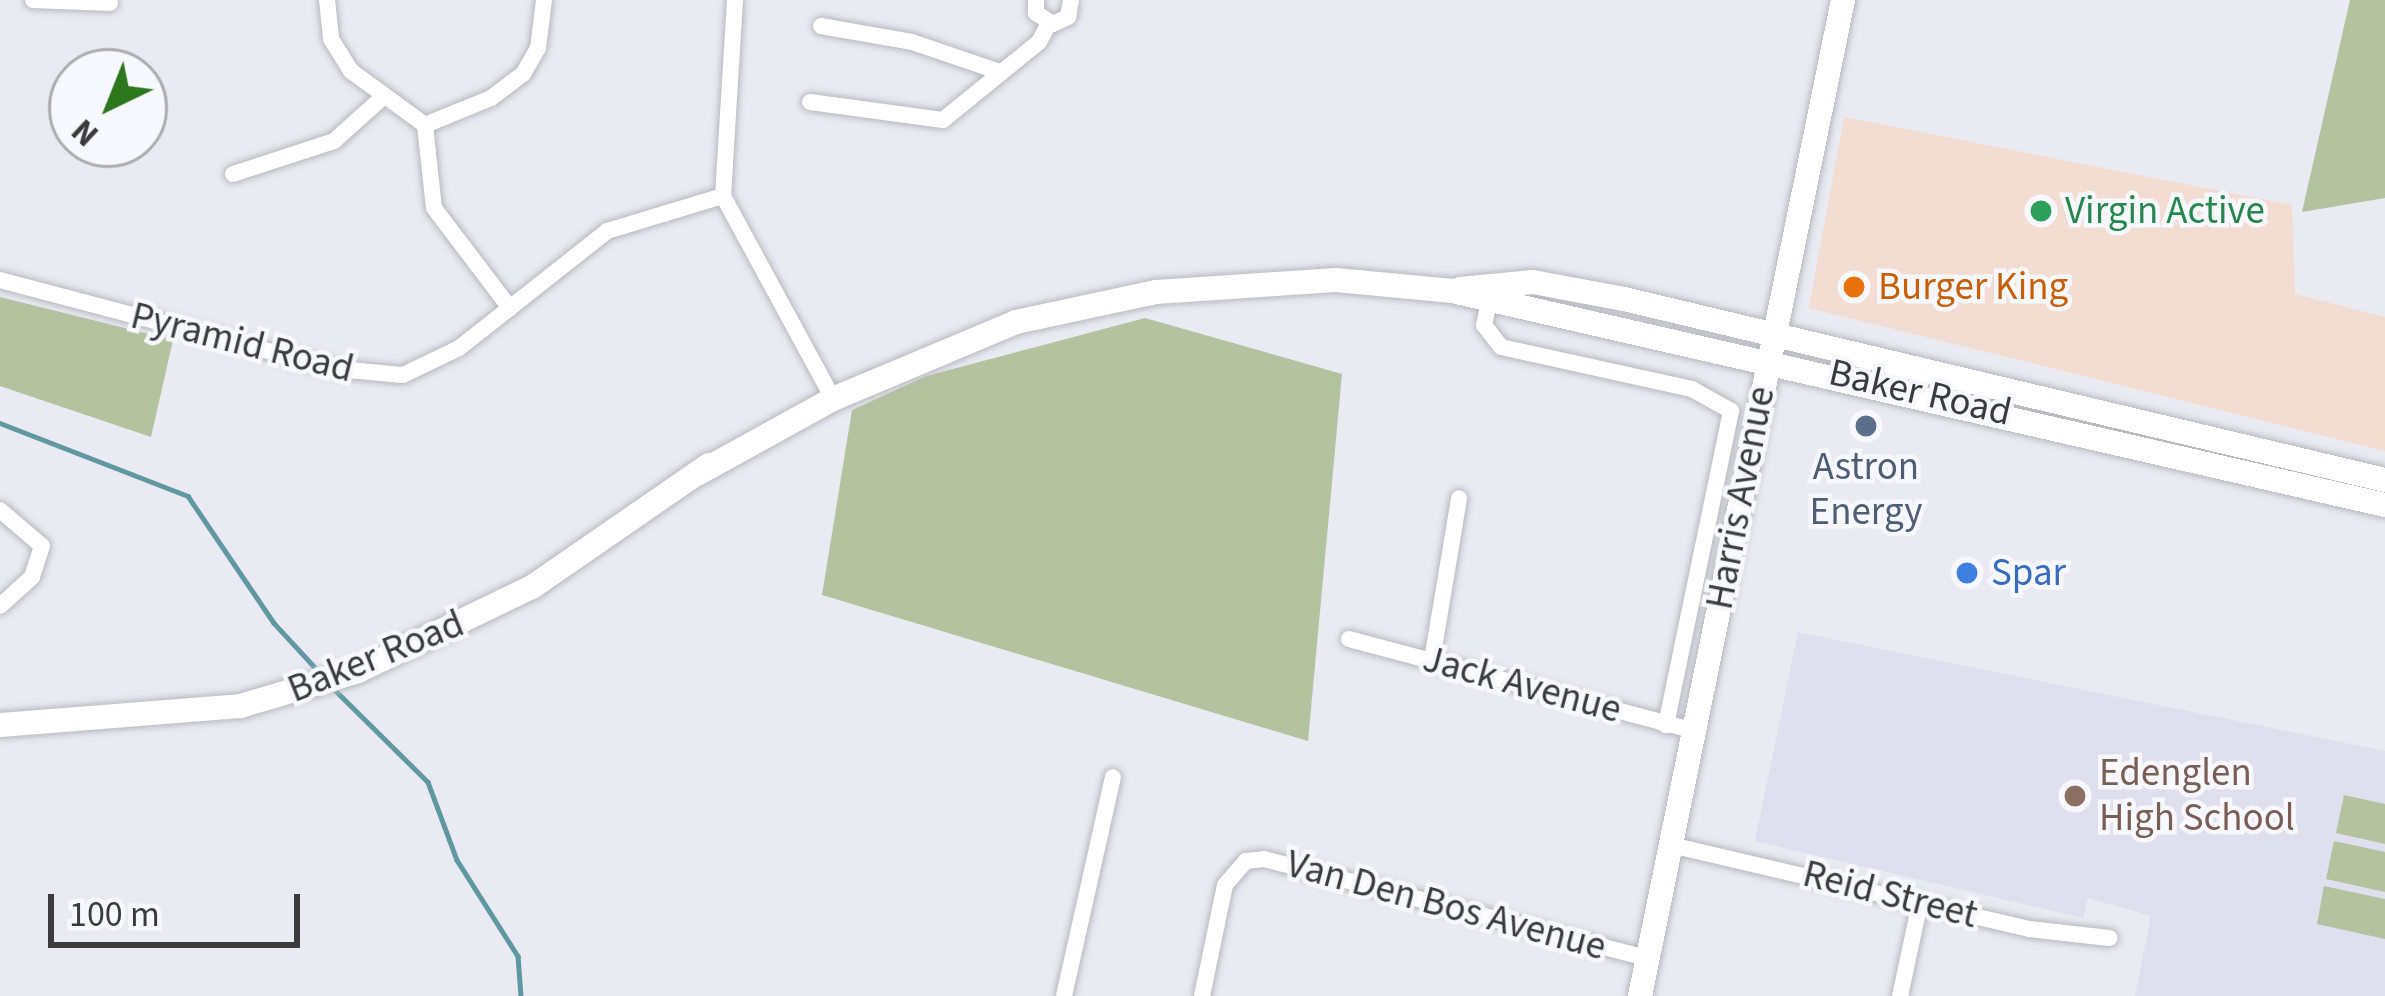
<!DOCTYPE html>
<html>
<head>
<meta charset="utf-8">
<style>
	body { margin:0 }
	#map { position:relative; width:2385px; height:996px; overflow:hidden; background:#eaeaf2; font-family:"Source Sans 3",sans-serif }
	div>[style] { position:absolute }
	.commercial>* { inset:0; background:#f3dcd1 }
	.built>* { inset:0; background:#dfdfee }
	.green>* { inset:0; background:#b4c2a0 }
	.stream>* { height:4.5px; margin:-2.25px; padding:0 2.25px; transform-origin:2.25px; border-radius:2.25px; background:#6098a2 }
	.roads { filter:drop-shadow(0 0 3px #b8b8bf) drop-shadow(0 0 3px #b8b8bf) }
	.street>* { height:16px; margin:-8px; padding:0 8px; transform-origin:8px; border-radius:8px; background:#fff }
	.secondary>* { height:24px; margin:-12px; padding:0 12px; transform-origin:12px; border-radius:12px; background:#fff }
	.dots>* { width:33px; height:33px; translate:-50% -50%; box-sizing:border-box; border:6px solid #f7f8fe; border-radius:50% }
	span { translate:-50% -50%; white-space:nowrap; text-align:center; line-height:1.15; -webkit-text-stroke:9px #f7f8fe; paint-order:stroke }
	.leisure-label { font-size:39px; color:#27864d }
	.left { translate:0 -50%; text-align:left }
	.food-label { font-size:39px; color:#c56008 }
	.street-label { font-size:39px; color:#3b3b3e }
	.service-label { font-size:39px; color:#4e5e75 }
	.shop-label { font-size:39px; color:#366cbe }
	.education-label { font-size:39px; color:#785e54 }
	.north { position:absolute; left:48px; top:48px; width:120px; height:120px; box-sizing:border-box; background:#f7f8fe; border:3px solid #acacb1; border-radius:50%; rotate:223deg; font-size:33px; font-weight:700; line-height:48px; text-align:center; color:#3b3b3e }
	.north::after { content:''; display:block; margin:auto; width:42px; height:54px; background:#2c761c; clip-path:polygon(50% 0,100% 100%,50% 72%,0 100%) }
	.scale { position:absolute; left:48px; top:894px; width:252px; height:54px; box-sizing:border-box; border:6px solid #3b3b3e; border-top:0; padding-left:15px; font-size:36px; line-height:42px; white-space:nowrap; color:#3b3b3e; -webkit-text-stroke:9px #f7f8fe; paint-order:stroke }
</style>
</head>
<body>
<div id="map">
	<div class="commercial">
		<div style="clip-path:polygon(1844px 117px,2292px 205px,2295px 294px,2385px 317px,2385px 451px,1809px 308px)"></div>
	</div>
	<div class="built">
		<div style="clip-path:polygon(1798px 632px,2385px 751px,2385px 996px,2135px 996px,2151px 916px,2088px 898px,2083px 918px,1755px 841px)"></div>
	</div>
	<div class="green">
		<div style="clip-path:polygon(2350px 0,2385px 0,2385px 198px,2302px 212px)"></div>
		<div style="clip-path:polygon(0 297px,173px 340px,151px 437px,0 386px)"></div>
		<div style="clip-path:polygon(1145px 318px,1342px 374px,1308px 741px,822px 595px,852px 410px,926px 376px)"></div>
		<div style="clip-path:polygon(2344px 795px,2385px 804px,2385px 844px,2336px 833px)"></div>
		<div style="clip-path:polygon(2334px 841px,2385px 852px,2385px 892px,2326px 879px)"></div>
		<div style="clip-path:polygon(2324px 886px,2385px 899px,2385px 939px,2317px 924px)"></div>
	</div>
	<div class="stream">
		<div style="left:0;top:423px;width:202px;rotate:21.2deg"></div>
		<div style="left:188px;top:496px;width:153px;rotate:55.9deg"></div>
		<div style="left:274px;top:623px;width:69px;rotate:47.3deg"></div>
		<div style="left:332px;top:687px;width:135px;rotate:44.7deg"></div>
		<div style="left:428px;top:782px;width:83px;rotate:69.6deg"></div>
		<div style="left:457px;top:860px;width:114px;rotate:57.6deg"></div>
		<div style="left:518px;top:956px;width:40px;rotate:85.7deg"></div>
	</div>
	<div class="roads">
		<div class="street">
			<div style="left:33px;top:0;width:77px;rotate:2.2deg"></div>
			<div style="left:327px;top:0;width:39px;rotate:84deg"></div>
			<div style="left:331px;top:39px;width:38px;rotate:58deg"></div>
			<div style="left:351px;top:71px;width:92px;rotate:36.1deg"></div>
			<div style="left:735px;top:0;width:196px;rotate:93.5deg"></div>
			<div style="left:723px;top:196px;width:231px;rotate:61.5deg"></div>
			<div style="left:1036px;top:0;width:13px;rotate:90deg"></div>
			<div style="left:1036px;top:13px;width:20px;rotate:33deg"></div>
			<div style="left:1053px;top:24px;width:17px;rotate:-25deg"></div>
			<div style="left:1068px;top:17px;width:17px;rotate:-80deg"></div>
			<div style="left:821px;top:26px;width:92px;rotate:10deg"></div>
			<div style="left:912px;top:42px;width:93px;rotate:18.8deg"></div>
			<div style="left:810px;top:102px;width:134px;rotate:7.7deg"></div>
			<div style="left:943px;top:120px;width:124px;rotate:-39.1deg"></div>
			<div style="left:1039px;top:42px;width:21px;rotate:-62deg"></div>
			<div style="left:425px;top:125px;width:83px;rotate:83.8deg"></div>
			<div style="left:434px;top:208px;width:126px;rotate:52.8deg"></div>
			<div style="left:425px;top:125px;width:71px;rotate:-22.2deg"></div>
			<div style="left:491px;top:98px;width:40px;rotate:-37deg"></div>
			<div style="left:523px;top:74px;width:30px;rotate:-60deg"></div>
			<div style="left:538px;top:48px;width:48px;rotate:-82.9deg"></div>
			<div style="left:233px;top:174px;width:106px;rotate:-18.1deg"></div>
			<div style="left:334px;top:141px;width:64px;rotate:-41.9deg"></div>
			<div style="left:0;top:280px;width:350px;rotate:14.8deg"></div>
			<div style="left:338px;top:369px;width:65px;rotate:5.3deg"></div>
			<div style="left:403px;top:375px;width:62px;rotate:-25.7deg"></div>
			<div style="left:459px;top:348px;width:189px;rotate:-38.3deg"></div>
			<div style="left:607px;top:231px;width:121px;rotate:-16.8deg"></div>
			<div style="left:1489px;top:302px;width:24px;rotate:102deg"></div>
			<div style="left:1484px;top:325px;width:28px;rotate:52deg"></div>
			<div style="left:1501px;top:347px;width:196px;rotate:12.4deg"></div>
			<div style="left:1692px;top:389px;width:45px;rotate:29.4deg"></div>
			<div style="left:1731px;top:411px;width:321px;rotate:101.7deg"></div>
			<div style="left:0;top:510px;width:55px;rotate:40.6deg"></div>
			<div style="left:42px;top:546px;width:33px;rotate:108deg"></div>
			<div style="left:32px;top:577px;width:43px;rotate:137.8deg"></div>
			<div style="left:1349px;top:639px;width:357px;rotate:14.9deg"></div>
			<div style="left:1432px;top:660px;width:164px;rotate:-80.5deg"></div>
			<div style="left:1671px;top:845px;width:368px;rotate:13.2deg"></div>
			<div style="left:2029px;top:929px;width:81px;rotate:6.4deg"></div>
			<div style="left:1064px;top:996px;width:224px;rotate:-77.4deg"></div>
			<div style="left:1202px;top:996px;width:113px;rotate:-78.3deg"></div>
			<div style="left:1225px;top:885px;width:32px;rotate:-49deg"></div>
			<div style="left:1246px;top:861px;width:18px;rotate:-6deg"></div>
			<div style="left:1264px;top:859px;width:397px;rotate:14.5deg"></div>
			<div style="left:1900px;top:996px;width:95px;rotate:-77.9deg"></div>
		</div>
		<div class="secondary">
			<div style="left:1460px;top:289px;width:73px;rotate:-5.5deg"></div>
			<div style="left:1533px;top:282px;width:93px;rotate:10.6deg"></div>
			<div style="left:1624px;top:299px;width:782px;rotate:13.38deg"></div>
			<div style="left:699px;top:473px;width:153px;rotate:-28.9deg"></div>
			<div style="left:833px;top:399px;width:199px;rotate:-22.8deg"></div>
			<div style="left:1016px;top:322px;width:143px;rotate:-12.1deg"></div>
			<div style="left:1156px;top:292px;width:180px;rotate:-3.8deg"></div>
			<div style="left:1336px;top:280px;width:117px;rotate:5.4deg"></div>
			<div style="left:1452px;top:291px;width:957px;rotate:12.92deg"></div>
			<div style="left:0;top:725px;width:241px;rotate:-4.5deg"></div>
			<div style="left:240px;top:706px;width:123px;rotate:-16.5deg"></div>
			<div style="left:358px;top:671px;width:193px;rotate:-25.8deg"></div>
			<div style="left:532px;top:587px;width:215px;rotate:-34.6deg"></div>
			<div style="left:1640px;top:996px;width:1016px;rotate:-78.48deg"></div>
		</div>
	</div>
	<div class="dots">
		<div style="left:2041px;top:211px;background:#2e9e5b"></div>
		<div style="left:1854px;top:287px;background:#e8710a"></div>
		<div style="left:1866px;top:426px;background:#5c6f8a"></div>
		<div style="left:1967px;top:573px;background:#3f7fe0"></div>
		<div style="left:2075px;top:796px;background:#8d6e63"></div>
	</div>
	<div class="leisure-label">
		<span class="left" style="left:2065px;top:211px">Virgin Active</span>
	</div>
	<div class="food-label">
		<span class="left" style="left:1878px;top:287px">Burger King</span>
	</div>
	<div class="street-label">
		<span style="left:242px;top:343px;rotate:14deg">Pyramid Road</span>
		<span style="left:1920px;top:393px;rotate:13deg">Baker Road</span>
		<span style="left:1741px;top:498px;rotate:-79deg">Harris Avenue</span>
		<span style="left:376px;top:657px;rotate:-22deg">Baker Road</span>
		<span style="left:1522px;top:685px;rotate:15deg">Jack Avenue</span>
		<span style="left:1890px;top:895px;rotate:14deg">Reid Street</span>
		<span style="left:1446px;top:906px;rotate:15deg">Van Den Bos Avenue</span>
	</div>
	<div class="service-label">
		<span style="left:1866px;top:490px">Astron<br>Energy</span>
	</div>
	<div class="shop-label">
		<span class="left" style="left:1991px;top:573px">Spar</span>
	</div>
	<div class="education-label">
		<span class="left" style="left:2099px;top:796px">Edenglen<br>High School</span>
	</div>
	<div class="north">N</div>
	<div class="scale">100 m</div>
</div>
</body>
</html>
